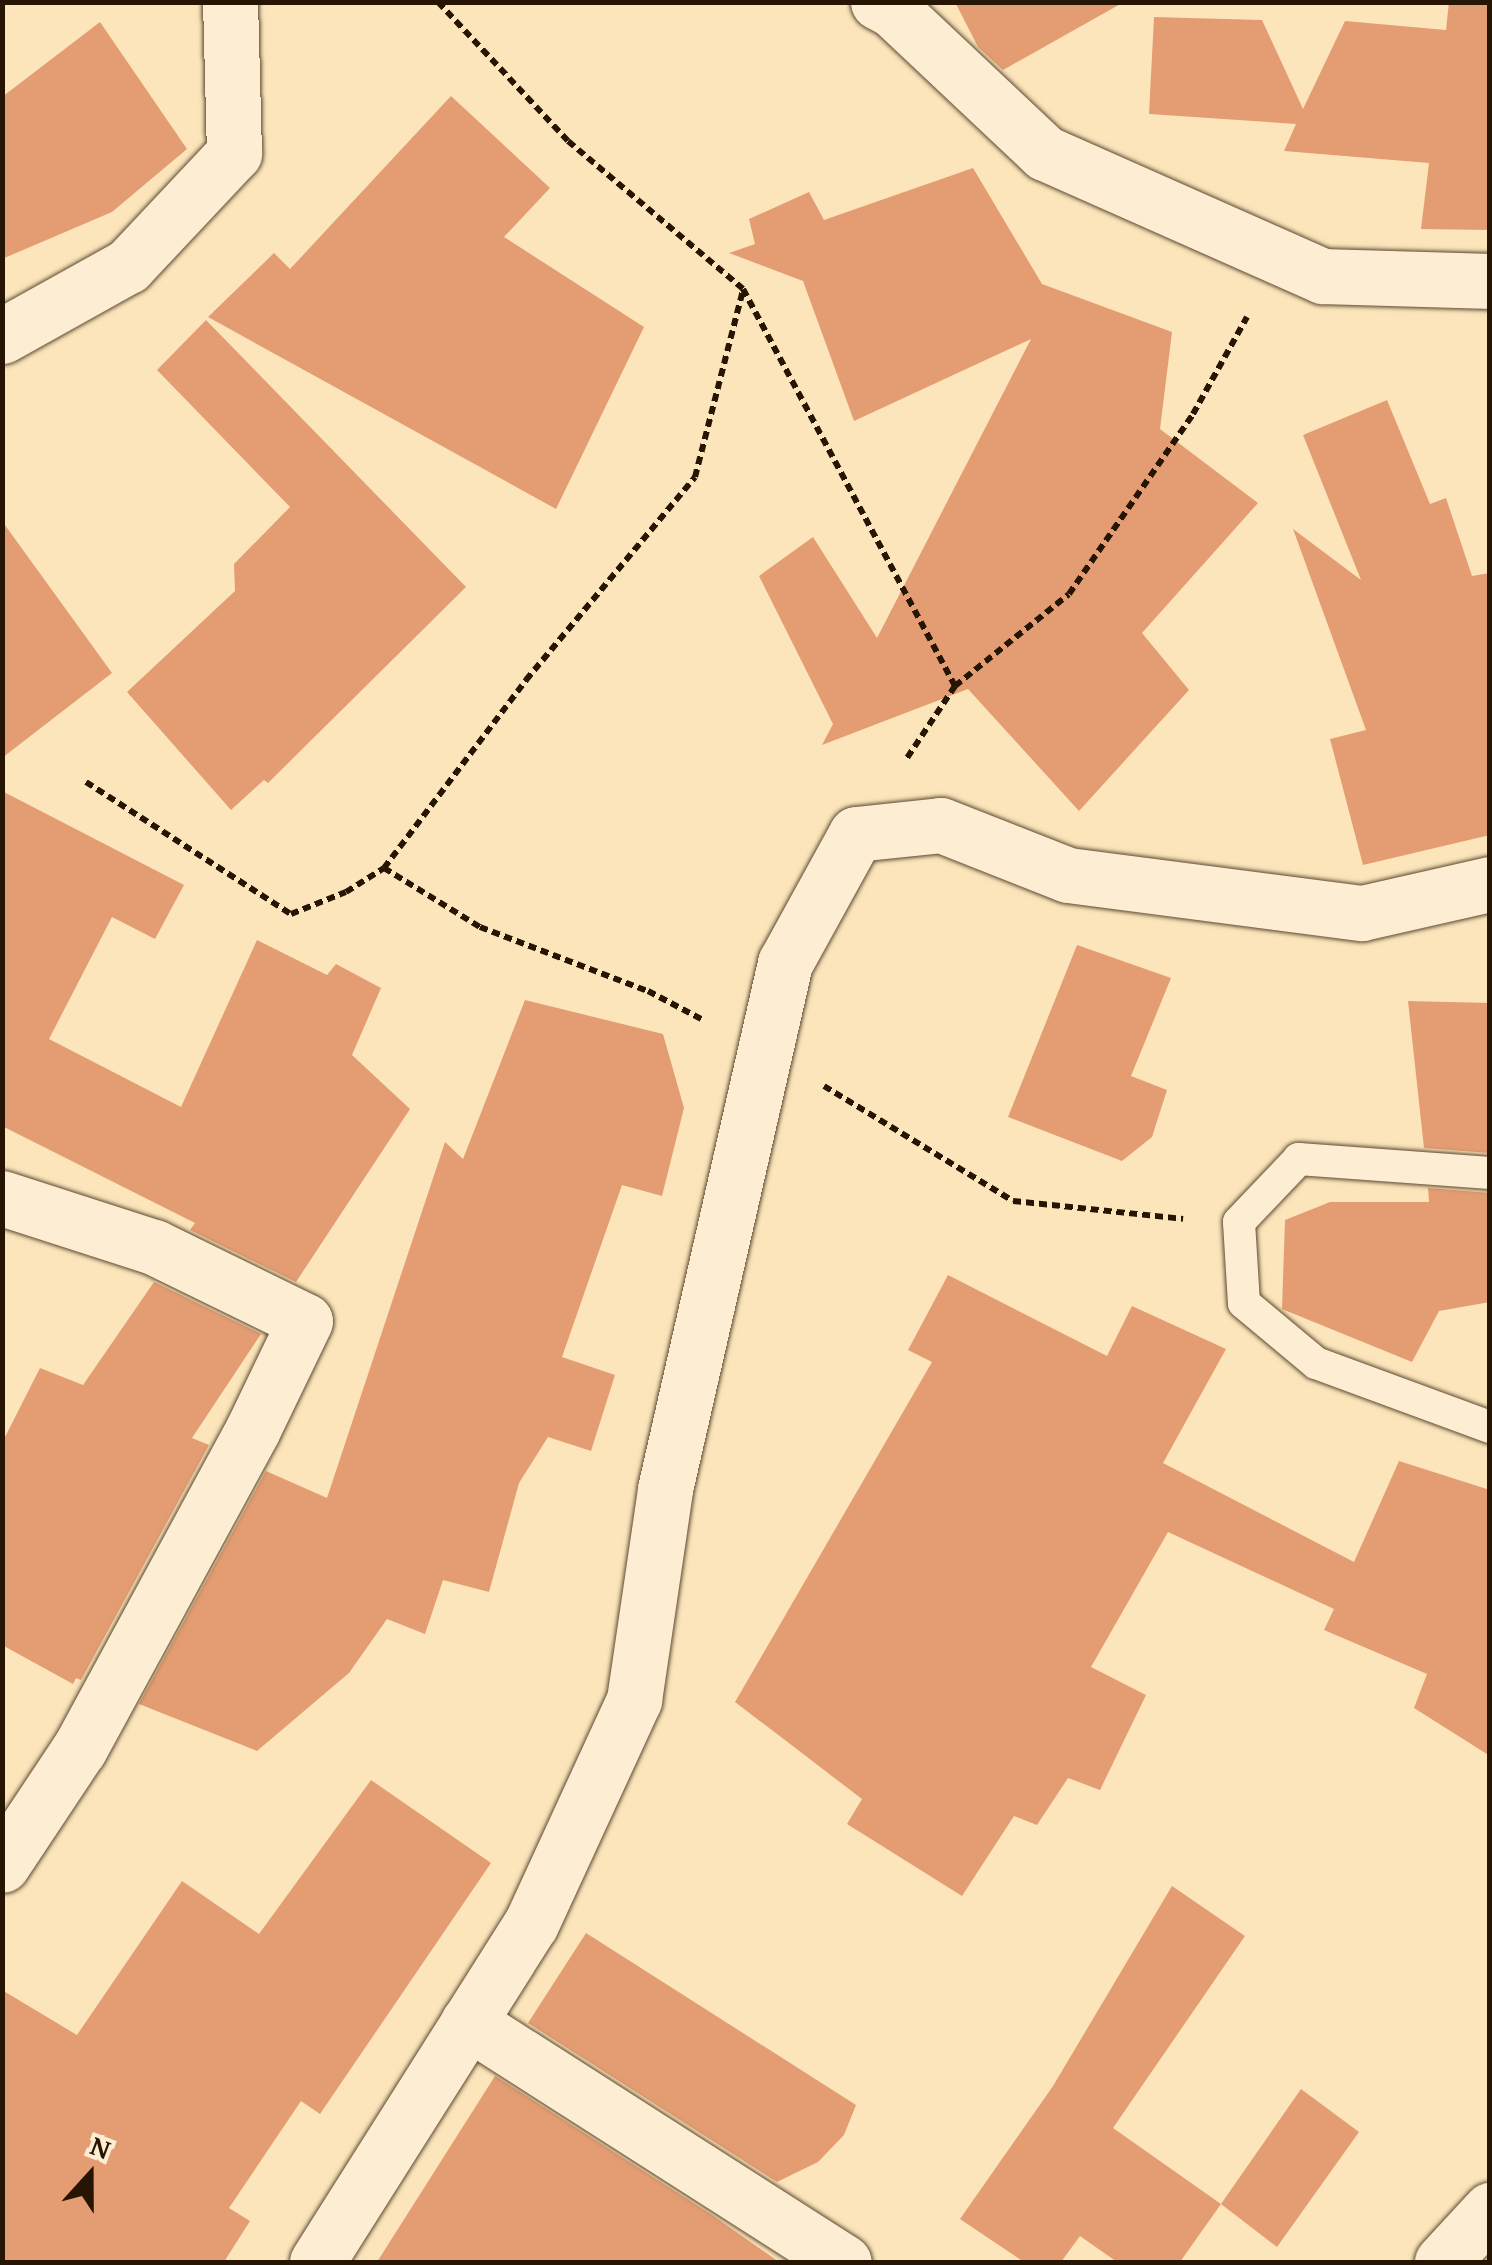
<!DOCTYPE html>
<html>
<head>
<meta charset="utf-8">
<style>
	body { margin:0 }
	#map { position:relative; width:1492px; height:2265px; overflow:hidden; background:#fce5bb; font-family:"Gentium Book Plus",serif }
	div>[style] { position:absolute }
	.building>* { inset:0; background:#e49d72 }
	.path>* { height:6px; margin-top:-3px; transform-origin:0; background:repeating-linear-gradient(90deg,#261502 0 8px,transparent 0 13px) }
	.roads { filter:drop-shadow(0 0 2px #5c4930) drop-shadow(0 0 2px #5c4930) }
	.lane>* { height:32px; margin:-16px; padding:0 16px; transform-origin:16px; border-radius:16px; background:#fdeed3 }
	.street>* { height:55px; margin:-27.5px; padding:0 27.5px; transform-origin:27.5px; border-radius:27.5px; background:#fdeed3 }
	span { translate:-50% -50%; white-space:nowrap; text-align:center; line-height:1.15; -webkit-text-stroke:8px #fdeed3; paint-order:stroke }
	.frame { position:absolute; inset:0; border:5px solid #261502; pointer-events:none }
	.north { position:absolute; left:40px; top:2125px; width:100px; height:100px; -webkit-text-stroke:8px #fdeed3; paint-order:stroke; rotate:21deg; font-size:28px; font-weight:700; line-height:40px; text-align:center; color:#261502 }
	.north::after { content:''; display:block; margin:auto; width:35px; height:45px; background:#261502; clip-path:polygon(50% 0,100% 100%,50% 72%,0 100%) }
</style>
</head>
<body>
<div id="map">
	<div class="building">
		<div style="clip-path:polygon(955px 2px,1124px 2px,1003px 70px,978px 47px)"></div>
		<div style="clip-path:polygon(1449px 2px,1490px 2px,1490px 230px,1421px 229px,1429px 163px,1284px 151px,1296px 124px,1149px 114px,1154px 17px,1262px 20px,1303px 109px,1345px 21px,1446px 30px)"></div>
		<div style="clip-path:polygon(100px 22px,187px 149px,112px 212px,2px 259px,2px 97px)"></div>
		<div style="clip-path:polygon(451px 96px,550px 188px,504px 237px,644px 327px,556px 509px,208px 317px,274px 253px,290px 269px)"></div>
		<div style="clip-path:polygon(973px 168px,1042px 284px,1172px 332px,1160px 429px,1258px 503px,1142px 633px,1189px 690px,1079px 811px,968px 689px,822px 745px,833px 724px,759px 576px,813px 537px,877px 638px,1031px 339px,854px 421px,803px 281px,729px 253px,755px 244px,749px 219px,809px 192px,824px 220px)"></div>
		<div style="clip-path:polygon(206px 320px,466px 587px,268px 783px,264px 780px,231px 810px,127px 692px,235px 591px,234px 564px,290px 507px,157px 370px)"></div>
		<div style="clip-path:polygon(1387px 400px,1430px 504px,1446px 498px,1472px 576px,1490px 573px,1490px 835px,1363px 865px,1330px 739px,1366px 730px,1293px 529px,1361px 580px,1303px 435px)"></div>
		<div style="clip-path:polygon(2px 521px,112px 673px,2px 758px)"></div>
		<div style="clip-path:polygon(2px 791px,184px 885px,155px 939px,112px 917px,49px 1039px,181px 1107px,257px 940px,327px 975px,336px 964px,381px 988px,352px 1055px,410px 1109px,296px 1282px,190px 1230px,195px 1223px,4px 1127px,2px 1131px)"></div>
		<div style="clip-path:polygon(1077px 945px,1171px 978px,1131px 1076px,1167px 1090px,1152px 1137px,1122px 1161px,1008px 1117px)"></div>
		<div style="clip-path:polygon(525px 1000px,663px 1034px,684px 1108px,662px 1196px,622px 1185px,562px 1357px,615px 1375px,591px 1451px,548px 1437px,519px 1483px,489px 1592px,443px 1580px,425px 1634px,387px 1619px,349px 1673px,257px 1751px,139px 1704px,266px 1471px,327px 1498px,445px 1142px,463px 1159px)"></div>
		<div style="clip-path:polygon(1408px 1001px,1490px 1003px,1490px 1153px,1424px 1148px)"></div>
		<div style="clip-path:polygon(1428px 1188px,1490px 1193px,1490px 1302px,1439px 1311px,1412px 1362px,1282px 1309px,1285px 1220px,1330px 1202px,1429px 1202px)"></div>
		<div style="clip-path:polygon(948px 1275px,1107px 1356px,1132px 1306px,1226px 1349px,1163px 1463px,1354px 1562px,1399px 1461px,1490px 1490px,1490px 1756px,1414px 1708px,1427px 1674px,1324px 1630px,1334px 1609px,1168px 1532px,1091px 1667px,1146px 1695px,1100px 1790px,1068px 1778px,1037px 1825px,1014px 1816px,962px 1896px,847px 1824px,862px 1799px,735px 1702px,932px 1362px,908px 1350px)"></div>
		<div style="clip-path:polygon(154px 1282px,261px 1334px,192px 1438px,209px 1445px,81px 1680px,76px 1678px,73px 1684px,2px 1645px,2px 1443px,40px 1368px,83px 1385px)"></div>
		<div style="clip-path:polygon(371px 1780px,491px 1863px,320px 2114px,301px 2101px,229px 2208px,250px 2221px,224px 2262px,2px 2262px,2px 1990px,77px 2035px,182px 1881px,259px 1934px)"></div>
		<div style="clip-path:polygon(1172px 1886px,1245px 1936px,1113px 2128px,1221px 2204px,1180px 2262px,1117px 2262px,1080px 2236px,1061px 2262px,1024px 2262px,960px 2219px,1053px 2086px)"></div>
		<div style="clip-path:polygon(586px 1933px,856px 2105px,844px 2135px,818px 2162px,777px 2182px,528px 2023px)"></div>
		<div style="clip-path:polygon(495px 2076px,712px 2215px,779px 2262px,377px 2262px)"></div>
		<div style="clip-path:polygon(1301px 2089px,1359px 2132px,1277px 2247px,1221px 2204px)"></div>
	</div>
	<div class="path">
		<div style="left:438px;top:2px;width:190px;rotate:46.9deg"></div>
		<div style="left:568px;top:141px;width:229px;rotate:40.2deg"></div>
		<div style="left:743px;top:289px;width:450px;rotate:61.9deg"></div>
		<div style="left:955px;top:686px;width:87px;rotate:123.7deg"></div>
		<div style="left:955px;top:686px;width:146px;rotate:-38.9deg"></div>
		<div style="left:1069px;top:594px;width:219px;rotate:-55.4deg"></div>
		<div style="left:1193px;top:414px;width:111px;rotate:-60.9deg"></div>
		<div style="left:86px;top:782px;width:244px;rotate:32.8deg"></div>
		<div style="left:291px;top:914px;width:59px;rotate:-21.8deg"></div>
		<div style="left:346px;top:892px;width:45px;rotate:-32.3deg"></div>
		<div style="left:384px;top:868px;width:113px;rotate:31.6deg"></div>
		<div style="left:480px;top:927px;width:180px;rotate:20.9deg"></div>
		<div style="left:648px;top:991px;width:62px;rotate:27.8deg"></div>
		<div style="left:384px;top:868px;width:236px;rotate:-52.9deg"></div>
		<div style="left:526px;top:680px;width:264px;rotate:-50.2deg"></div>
		<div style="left:695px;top:477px;width:193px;rotate:-75.6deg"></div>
		<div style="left:824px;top:1086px;width:221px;rotate:31.3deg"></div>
		<div style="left:1013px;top:1201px;width:171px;rotate:6deg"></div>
	</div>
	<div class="roads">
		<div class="lane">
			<div style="left:1490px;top:1173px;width:192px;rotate:-175.8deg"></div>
			<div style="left:1299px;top:1159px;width:87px;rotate:133.6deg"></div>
			<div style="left:1239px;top:1222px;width:81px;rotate:86.5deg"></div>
			<div style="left:1244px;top:1303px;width:94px;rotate:39.8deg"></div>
			<div style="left:1316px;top:1363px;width:185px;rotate:20.2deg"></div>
		</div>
		<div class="street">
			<div style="left:878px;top:2px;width:17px;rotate:28deg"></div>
			<div style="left:893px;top:10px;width:209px;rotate:43.3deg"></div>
			<div style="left:1045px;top:153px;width:304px;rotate:23.9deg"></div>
			<div style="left:1323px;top:276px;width:167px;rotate:1.7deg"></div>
			<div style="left:2px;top:336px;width:144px;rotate:-29.1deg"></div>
			<div style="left:128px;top:266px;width:155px;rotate:-46.8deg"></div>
			<div style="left:234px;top:153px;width:151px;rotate:-91.5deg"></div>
			<div style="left:2px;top:1198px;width:160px;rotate:17.9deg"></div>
			<div style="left:154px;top:1247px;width:168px;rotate:26.1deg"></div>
			<div style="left:305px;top:1321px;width:122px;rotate:115.7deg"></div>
			<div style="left:252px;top:1431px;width:362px;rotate:118.5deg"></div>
			<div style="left:79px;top:1749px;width:139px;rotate:123.6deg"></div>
			<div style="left:468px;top:2022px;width:446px;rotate:32.6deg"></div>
			<div style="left:317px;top:2262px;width:400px;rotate:-57.7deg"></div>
			<div style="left:531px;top:1924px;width:247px;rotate:-65.3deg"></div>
			<div style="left:634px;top:1700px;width:213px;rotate:-81.6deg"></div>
			<div style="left:665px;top:1489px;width:540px;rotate:-77.15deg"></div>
			<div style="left:785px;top:963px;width:147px;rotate:-61.2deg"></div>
			<div style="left:856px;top:834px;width:85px;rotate:-6deg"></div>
			<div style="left:941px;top:825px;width:136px;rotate:21.5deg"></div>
			<div style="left:1068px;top:875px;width:296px;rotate:7.4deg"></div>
			<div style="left:1362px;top:913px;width:131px;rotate:-12.8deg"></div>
			<div style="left:1442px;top:2262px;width:71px;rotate:-47.3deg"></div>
		</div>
	</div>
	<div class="frame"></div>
	<div class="north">N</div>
</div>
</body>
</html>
